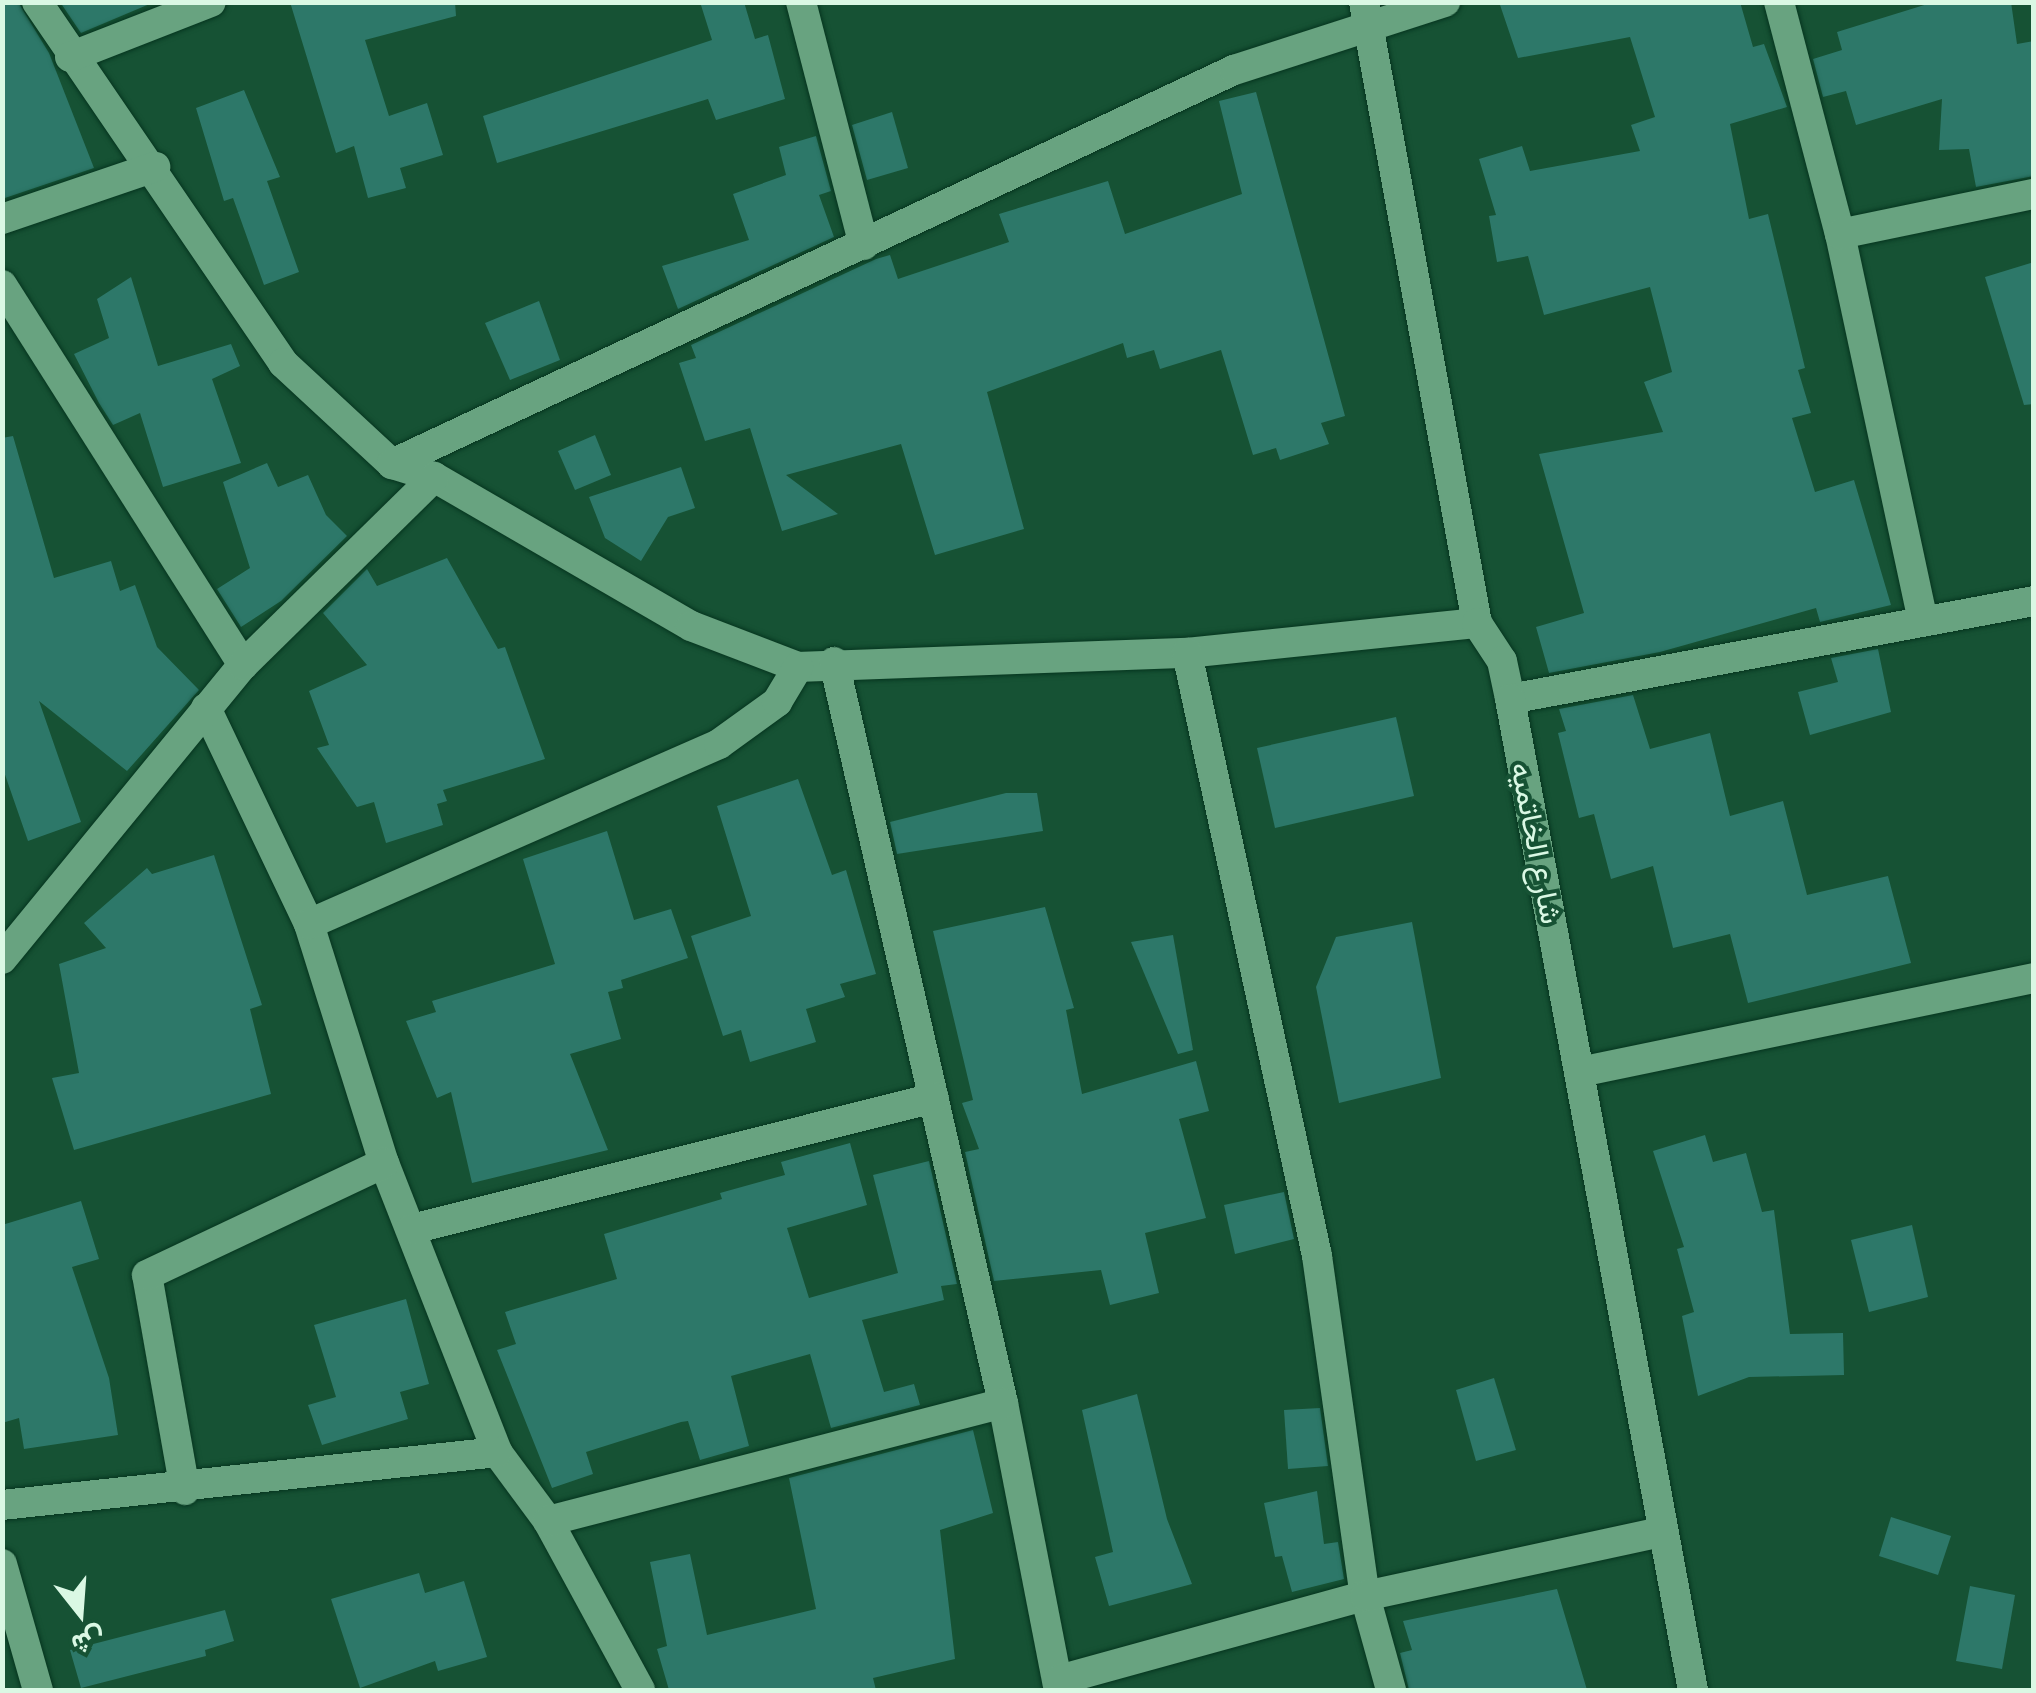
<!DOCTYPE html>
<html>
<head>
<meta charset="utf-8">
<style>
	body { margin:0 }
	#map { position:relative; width:2036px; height:1693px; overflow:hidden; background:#165234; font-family:"Archivo Narrow",Vazirmatn,sans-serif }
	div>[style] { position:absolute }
	.building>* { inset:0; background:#2d7869 }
	.roads { filter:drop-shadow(0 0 2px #06351f) drop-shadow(0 0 2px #06351f) }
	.minor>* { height:30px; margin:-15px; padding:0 15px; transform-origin:15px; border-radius:15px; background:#68a380 }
	.tertiary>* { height:30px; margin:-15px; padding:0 15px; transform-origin:15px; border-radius:15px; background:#68a380 }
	span { translate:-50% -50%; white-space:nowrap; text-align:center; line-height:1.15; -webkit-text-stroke:8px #165234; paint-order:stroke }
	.street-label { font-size:30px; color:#daf8e4 }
	.frame { position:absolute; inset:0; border:5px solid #daf8e4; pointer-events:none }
	.north { position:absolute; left:30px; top:1563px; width:100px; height:100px; -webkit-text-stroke:8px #165234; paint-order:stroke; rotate:163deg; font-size:28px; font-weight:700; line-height:40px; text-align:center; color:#daf8e4 }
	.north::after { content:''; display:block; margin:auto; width:35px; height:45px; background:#daf8e4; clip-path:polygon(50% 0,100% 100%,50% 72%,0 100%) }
</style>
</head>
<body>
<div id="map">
	<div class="building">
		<div style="clip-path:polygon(2px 2px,18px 2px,49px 53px,94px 168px,2px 199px)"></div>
		<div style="clip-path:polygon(60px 2px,152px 2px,152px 3px,81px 33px)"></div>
		<div style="clip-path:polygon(290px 2px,455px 2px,456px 16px,365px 40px,389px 116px,427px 103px,443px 155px,400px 168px,406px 188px,368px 198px,354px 146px,336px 153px)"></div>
		<div style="clip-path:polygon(700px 2px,744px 2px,755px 39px,768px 35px,785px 99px,716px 120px,708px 99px,497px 163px,483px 116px,712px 40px)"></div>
		<div style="clip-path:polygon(1499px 2px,1740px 2px,1753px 47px,1764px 44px,1787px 107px,1730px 124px,1749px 219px,1768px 214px,1805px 368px,1798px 370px,1811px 413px,1792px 418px,1815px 492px,1854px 480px,1891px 605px,1820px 622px,1816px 608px,1660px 652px,1549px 673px,1536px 627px,1584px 613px,1539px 454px,1663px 432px,1644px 382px,1672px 372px,1650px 287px,1544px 315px,1528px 256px,1497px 262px,1489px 216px,1496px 215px,1479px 159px,1522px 146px,1530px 171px,1640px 151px,1631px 125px,1655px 117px,1630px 37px,1518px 58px)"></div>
		<div style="clip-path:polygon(1934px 2px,2011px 2px,2017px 44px,2034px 41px,2034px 176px,1976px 187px,1969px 149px,1939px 150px,1942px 99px,1856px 125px,1846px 91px,1823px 97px,1813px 59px,1842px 50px,1837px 32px)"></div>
		<div style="clip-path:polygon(244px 90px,280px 177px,267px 181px,299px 272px,264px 285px,233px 198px,224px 201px,196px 108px)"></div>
		<div style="clip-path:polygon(1256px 92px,1345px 416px,1321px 423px,1329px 444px,1280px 460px,1276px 448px,1253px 455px,1221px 350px,1160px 369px,1154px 350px,1127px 358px,1123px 343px,987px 392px,1024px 529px,935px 555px,901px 444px,786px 475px,838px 514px,782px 531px,750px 428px,705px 441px,679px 363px,696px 358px,691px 345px,876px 259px,890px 255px,898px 279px,1009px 242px,999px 214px,1108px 181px,1125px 234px,1242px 194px,1219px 101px)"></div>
		<div style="clip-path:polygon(892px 112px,908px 168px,867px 180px,852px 125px)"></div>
		<div style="clip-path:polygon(816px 136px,831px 191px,819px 195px,834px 237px,678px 309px,662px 266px,749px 240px,733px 194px,786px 175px,779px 147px)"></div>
		<div style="clip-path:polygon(2034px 262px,2034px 404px,2024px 405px,1985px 277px)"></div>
		<div style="clip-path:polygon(131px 277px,158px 366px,231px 344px,240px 366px,212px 379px,241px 463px,163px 487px,140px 413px,113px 425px,99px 403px,74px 354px,109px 338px,97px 299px)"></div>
		<div style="clip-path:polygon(539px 301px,560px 360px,510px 380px,485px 323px)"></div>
		<div style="clip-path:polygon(595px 435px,611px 475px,575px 490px,558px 451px)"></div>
		<div style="clip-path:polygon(13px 436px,54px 578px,111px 561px,120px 591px,135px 585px,157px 647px,199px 690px,127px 771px,39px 701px,81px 822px,28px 841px,2px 766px,2px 438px)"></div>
		<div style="clip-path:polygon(267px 463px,278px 487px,308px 475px,326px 515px,347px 536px,281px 601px,241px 627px,217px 589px,250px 568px,223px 482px)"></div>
		<div style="clip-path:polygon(681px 467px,695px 508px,668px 517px,641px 561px,605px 538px,589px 497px)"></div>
		<div style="clip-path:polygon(447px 558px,498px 649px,505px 647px,545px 759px,443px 790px,447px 801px,437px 804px,443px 825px,386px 843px,374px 802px,357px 807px,317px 748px,329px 745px,309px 691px,367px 665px,323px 613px,367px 569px,377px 586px)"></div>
		<div style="clip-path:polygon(1878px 649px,1891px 712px,1810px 735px,1798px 692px,1838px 682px,1831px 658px)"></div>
		<div style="clip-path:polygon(1633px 695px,1650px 749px,1710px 733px,1730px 816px,1783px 801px,1807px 895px,1888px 876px,1911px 963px,1748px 1003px,1730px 934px,1673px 948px,1653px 866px,1611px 879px,1594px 814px,1579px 818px,1558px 733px,1566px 731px,1559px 709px)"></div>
		<div style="clip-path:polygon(1396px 717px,1414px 796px,1275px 828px,1257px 748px)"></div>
		<div style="clip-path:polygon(798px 779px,832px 875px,846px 870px,876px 974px,840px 984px,845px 997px,806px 1009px,816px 1042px,750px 1062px,741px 1030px,723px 1036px,691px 936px,751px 916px,717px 806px)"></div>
		<div style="clip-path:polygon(1006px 793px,1037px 793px,1043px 831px,897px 854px,890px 822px)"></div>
		<div style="clip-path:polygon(607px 831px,634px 920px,671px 909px,688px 958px,621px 980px,623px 988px,608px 992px,621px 1039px,570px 1054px,608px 1150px,472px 1183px,451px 1092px,437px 1098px,406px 1021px,436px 1012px,432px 1001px,555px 964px,523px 859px)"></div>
		<div style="clip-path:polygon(214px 855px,262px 1005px,250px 1009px,271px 1094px,74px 1150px,52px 1078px,79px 1073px,59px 964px,106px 948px,84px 923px,147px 868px,152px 874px)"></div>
		<div style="clip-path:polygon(1045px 907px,1074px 1008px,1066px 1010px,1082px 1094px,1196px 1061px,1209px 1111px,1179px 1119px,1206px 1218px,1145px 1233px,1159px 1293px,1110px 1305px,1101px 1270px,994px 1281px,965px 1152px,979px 1149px,962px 1103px,973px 1100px,933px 931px)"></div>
		<div style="clip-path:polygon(1412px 922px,1441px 1078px,1339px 1103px,1316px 987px,1336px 937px)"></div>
		<div style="clip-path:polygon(1173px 935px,1193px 1050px,1178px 1054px,1131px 942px)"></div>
		<div style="clip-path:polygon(1705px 1135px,1713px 1162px,1746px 1153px,1762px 1212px,1774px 1210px,1790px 1334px,1843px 1333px,1844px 1375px,1749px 1377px,1698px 1396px,1682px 1316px,1694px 1312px,1677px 1249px,1684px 1247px,1653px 1151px)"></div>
		<div style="clip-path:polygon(850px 1143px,867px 1205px,787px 1228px,809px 1298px,898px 1273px,873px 1175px,929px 1161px,957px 1284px,941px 1286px,944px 1300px,862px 1320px,884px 1392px,914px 1384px,920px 1405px,831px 1428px,810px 1354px,731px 1376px,749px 1446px,700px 1460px,688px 1421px,681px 1422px,586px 1452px,593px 1474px,552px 1488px,497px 1350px,516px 1344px,505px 1312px,617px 1279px,604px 1234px,722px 1199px,720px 1193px,785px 1175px,781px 1162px)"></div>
		<div style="clip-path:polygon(1284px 1192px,1294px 1239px,1235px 1254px,1224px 1205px)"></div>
		<div style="clip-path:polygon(81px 1201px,99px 1259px,72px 1267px,109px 1378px,118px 1435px,24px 1449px,19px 1418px,2px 1423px,2px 1225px)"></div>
		<div style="clip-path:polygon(1912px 1225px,1928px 1297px,1869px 1312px,1851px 1240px)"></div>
		<div style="clip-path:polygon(406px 1299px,429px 1384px,400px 1392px,408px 1419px,322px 1445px,308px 1405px,336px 1397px,314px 1325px)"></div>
		<div style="clip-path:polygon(1494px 1378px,1516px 1450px,1476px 1461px,1456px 1390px)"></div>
		<div style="clip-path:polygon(1137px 1394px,1167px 1519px,1192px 1584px,1109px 1606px,1095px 1557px,1113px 1552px,1082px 1410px)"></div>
		<div style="clip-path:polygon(1320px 1408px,1328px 1466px,1288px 1469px,1284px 1410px)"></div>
		<div style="clip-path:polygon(973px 1430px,993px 1513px,940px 1530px,955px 1659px,873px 1678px,876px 1690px,669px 1690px,657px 1649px,667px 1646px,650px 1562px,690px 1554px,707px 1635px,816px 1609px,789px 1478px)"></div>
		<div style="clip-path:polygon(1317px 1491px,1324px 1544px,1338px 1542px,1344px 1579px,1292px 1592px,1282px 1556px,1275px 1557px,1264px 1503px)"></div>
		<div style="clip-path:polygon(1891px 1517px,1951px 1536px,1938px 1575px,1879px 1556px)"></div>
		<div style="clip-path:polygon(419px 1573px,425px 1593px,464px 1581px,487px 1657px,438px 1671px,435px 1661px,360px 1688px,331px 1599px)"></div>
		<div style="clip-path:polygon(1970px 1586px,2015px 1595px,2002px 1669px,1956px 1661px)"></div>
		<div style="clip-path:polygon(1557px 1589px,1587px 1690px,1409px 1690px,1400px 1653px,1412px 1650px,1403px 1621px)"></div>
		<div style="clip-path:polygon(225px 1610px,234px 1641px,205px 1650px,206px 1656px,81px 1688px,70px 1650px)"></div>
	</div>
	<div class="roads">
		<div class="minor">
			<div style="left:37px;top:2px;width:437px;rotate:55.7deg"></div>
			<div style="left:283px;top:363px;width:149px;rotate:42.8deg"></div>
			<div style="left:392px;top:464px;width:44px;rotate:17.2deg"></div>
			<div style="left:434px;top:477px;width:297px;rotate:30.1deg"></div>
			<div style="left:691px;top:626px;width:115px;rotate:21deg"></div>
			<div style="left:798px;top:667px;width:389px;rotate:-2.1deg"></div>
			<div style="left:1187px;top:653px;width:292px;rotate:-5.9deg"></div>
			<div style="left:801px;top:2px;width:251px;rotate:75.5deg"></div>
			<div style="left:1779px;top:2px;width:240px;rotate:75.3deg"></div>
			<div style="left:1840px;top:234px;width:392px;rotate:77.9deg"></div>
			<div style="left:70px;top:57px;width:151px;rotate:-21.3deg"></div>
			<div style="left:2px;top:219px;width:162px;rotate:-18.8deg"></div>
			<div style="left:1840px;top:234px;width:198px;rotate:-11.7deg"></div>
			<div style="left:2px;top:285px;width:450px;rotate:57.6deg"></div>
			<div style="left:392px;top:464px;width:930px;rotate:-25.08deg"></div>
			<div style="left:1234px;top:70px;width:222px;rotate:-17.9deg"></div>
			<div style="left:1187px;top:653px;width:617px;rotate:77.83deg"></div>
			<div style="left:1317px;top:1256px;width:343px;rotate:82deg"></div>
			<div style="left:1365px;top:1596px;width:98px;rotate:74.5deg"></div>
			<div style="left:834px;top:662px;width:760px;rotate:77.15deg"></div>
			<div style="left:1003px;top:1403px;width:292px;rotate:79deg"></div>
			<div style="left:1510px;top:699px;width:533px;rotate:-10.59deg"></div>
			<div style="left:206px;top:708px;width:239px;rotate:64.5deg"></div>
			<div style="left:309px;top:924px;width:250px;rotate:72.6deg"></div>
			<div style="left:384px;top:1163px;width:310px;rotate:68.6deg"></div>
			<div style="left:497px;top:1452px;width:86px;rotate:53.5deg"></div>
			<div style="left:548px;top:1521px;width:192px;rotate:61.4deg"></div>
			<div style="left:309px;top:924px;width:448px;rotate:-23.7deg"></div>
			<div style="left:719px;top:744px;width:72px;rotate:-35.9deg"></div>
			<div style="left:777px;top:702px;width:41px;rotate:-59deg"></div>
			<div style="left:2px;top:959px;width:380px;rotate:-50.7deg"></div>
			<div style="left:243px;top:665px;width:268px;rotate:-44.5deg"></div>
			<div style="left:1580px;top:1072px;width:464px;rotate:-11.7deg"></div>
			<div style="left:412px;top:1229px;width:538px;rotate:-14.09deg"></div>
			<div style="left:185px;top:1490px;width:218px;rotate:-100deg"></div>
			<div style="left:147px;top:1275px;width:262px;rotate:-25.3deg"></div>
			<div style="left:2px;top:1505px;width:498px;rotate:-6.1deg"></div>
			<div style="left:548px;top:1521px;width:470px;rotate:-14.5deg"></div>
			<div style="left:2px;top:1564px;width:131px;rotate:74.1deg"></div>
			<div style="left:1059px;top:1680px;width:317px;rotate:-15.4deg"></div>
			<div style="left:1365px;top:1596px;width:302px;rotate:-12.2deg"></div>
		</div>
		<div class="tertiary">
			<div style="left:1364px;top:2px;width:631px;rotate:79.69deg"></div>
			<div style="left:1477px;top:623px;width:45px;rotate:56.7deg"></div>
			<div style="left:1502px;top:661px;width:39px;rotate:78deg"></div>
			<div style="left:1510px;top:699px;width:1008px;rotate:79.54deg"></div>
		</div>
	</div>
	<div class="street-label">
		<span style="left:1537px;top:843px;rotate:79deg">شارع الخاتميه</span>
	</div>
	<div class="frame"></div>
	<div class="north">ش</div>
</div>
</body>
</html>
